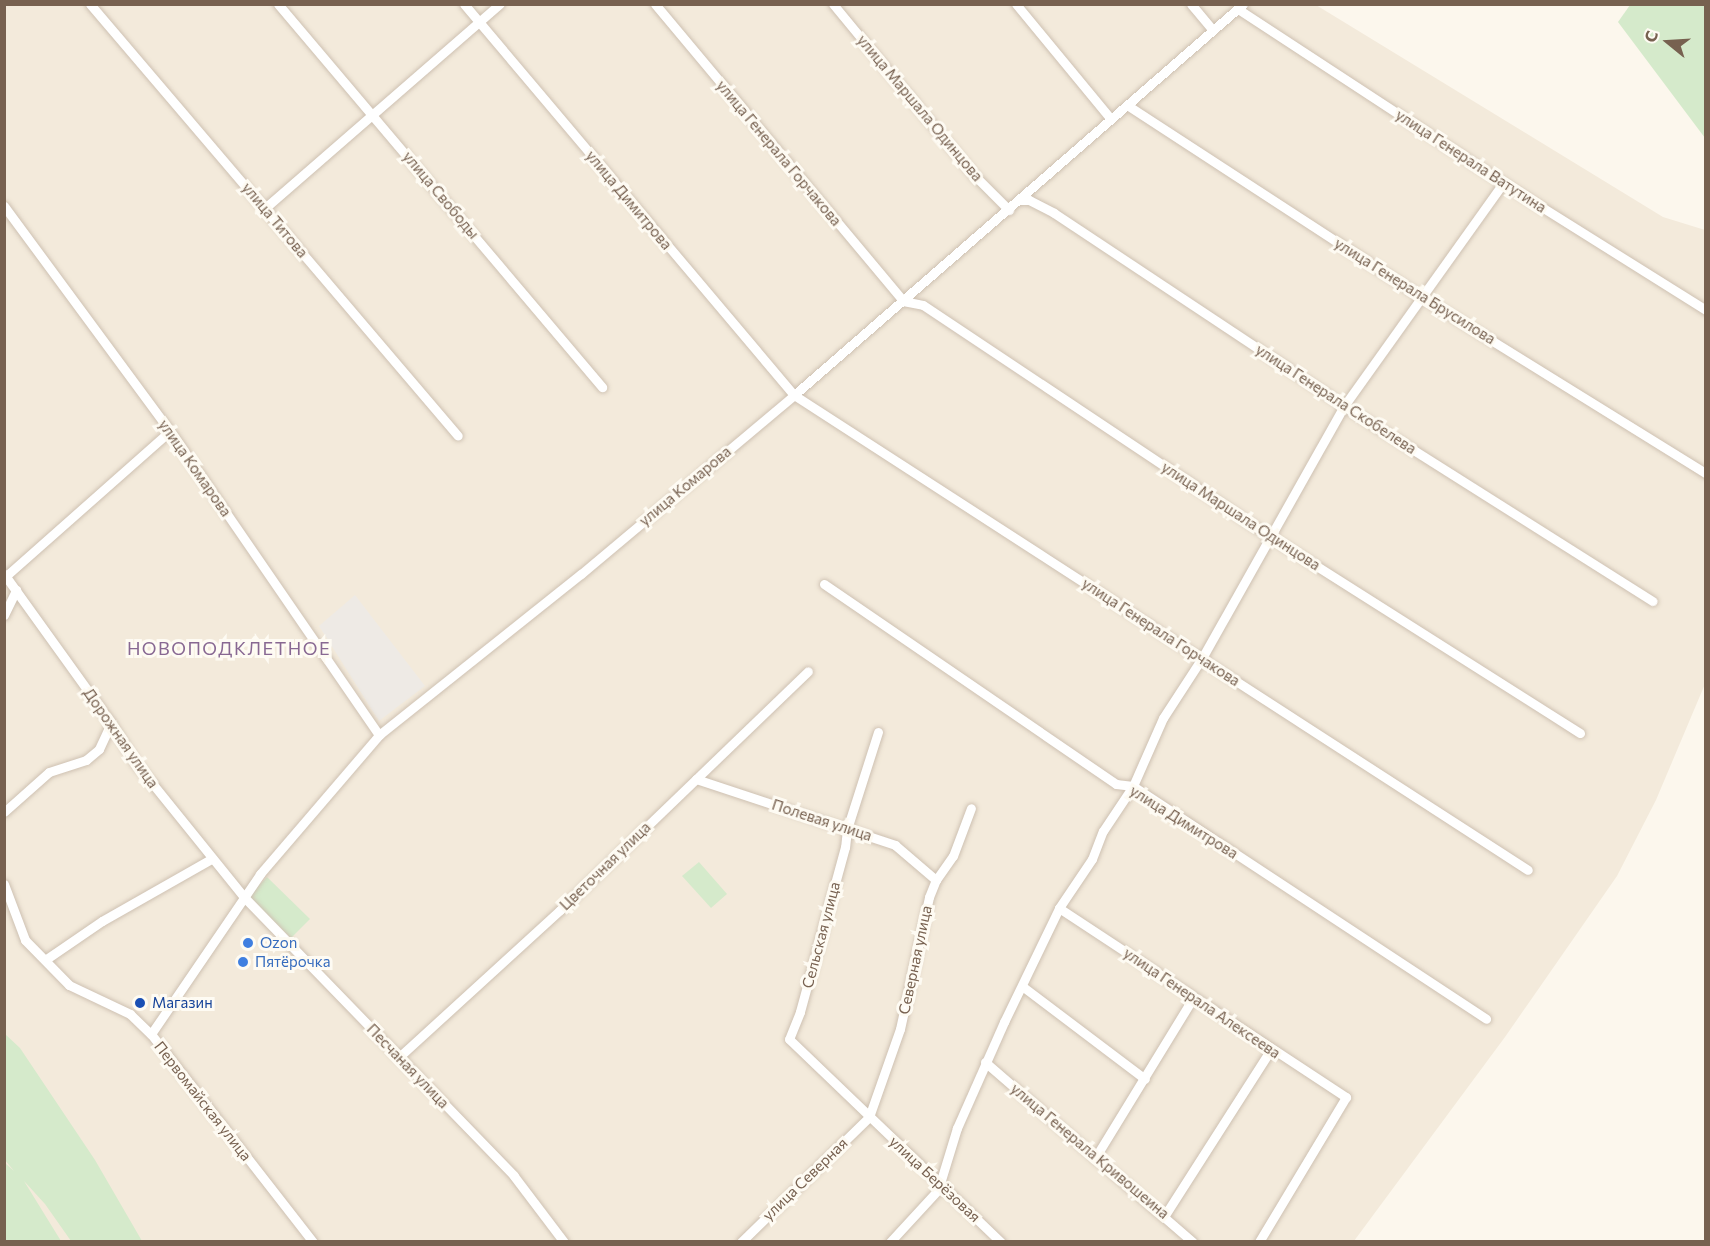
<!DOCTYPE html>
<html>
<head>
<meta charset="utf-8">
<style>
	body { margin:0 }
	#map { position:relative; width:1710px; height:1246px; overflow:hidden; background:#fcf7ed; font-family:Commissioner,sans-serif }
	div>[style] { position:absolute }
	.residential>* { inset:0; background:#f3eadb }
	.industrial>* { inset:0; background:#eeeae5 }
	.green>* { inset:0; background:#d5eacb }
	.roads { filter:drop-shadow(0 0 2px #cec1b2) drop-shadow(0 0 2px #cec1b2) }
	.minor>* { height:9px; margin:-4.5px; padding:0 4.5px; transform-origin:4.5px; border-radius:4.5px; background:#fff }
	.dots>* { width:16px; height:16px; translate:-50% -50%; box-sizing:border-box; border:3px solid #fefbf3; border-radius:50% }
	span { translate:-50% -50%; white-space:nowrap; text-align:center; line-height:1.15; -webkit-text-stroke:6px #fefbf3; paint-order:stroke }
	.street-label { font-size:15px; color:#776150 }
	.shop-label { font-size:15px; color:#366cbe }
	.left { translate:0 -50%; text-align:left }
	.transit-label { font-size:15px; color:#164399 }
	.quarter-label { font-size:18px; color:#886892; letter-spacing:1.5px }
	.frame { position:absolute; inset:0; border:6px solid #776150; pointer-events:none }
	.north { position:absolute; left:1638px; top:12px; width:60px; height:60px; -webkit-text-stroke:4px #fefbf3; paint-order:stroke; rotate:288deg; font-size:16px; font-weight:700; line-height:24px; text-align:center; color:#776150 }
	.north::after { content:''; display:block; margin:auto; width:21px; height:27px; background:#776150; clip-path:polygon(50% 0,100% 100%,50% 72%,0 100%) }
</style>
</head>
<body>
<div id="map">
	<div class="residential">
		<div style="clip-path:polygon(5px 5px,1316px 5px,1663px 217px,1705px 230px,1705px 684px,1656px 800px,1617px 876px,1505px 1037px,1354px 1241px,5px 1242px)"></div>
	</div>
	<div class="industrial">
		<div style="clip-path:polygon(355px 595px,425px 686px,379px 721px,319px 626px)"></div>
	</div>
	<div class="green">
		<div style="clip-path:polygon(1630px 5px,1705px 5px,1705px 138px,1618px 22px)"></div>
		<div style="clip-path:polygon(699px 862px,727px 894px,711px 908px,682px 876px)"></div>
		<div style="clip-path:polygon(267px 877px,310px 919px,291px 938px,249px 896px)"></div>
		<div style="clip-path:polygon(5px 1034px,20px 1048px,95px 1160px,142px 1241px,71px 1241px,45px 1204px,24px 1181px,61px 1241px,5px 1241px,5px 1163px,14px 1171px,5px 1160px)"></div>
	</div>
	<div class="roads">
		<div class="minor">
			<div style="left:90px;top:4px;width:567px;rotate:49.57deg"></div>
			<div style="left:278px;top:4px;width:502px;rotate:49.77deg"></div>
			<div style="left:464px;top:4px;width:512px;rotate:49.84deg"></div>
			<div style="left:794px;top:395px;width:874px;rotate:32.91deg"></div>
			<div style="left:655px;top:4px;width:387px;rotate:50.1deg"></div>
			<div style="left:903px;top:301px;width:20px;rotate:11deg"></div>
			<div style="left:923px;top:305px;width:418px;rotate:33.7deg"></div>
			<div style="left:1271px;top:537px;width:366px;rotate:32.4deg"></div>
			<div style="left:833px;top:4px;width:220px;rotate:50.5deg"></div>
			<div style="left:973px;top:174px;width:51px;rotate:45deg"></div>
			<div style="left:1016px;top:4px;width:148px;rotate:50.5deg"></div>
			<div style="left:1191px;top:4px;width:34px;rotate:50deg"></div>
			<div style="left:1238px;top:9px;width:329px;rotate:33.2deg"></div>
			<div style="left:1513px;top:189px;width:228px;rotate:32.1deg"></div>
			<div style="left:1127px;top:105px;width:350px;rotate:33.1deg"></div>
			<div style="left:1420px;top:296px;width:336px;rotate:31.8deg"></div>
			<div style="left:1020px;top:200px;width:9px"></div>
			<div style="left:1029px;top:200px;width:28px;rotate:27deg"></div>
			<div style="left:1054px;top:213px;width:348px;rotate:33.6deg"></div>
			<div style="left:1344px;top:406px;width:365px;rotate:32.3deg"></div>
			<div style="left:4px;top:206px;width:280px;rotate:53.6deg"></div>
			<div style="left:170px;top:431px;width:369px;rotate:55.5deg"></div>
			<div style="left:265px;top:208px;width:311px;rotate:-41deg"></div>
			<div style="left:4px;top:574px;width:183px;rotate:54.3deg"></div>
			<div style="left:111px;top:723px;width:46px;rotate:58.4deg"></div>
			<div style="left:135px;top:762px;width:174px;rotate:51.1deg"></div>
			<div style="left:244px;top:897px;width:388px;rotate:45.9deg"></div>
			<div style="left:514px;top:1176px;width:83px;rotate:52.9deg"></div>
			<div style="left:6px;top:576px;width:219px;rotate:-41.5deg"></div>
			<div style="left:824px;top:584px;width:354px;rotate:34.4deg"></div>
			<div style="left:1116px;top:784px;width:17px;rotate:7deg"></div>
			<div style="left:1133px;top:786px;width:423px;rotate:33.4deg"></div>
			<div style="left:4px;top:615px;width:28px;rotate:-64deg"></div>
			<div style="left:878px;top:732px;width:102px;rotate:107.7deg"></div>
			<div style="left:847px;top:829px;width:18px;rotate:96deg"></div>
			<div style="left:845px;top:847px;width:171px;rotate:105.3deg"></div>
			<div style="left:800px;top:1012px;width:29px;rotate:112deg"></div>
			<div style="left:789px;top:1039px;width:294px;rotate:43.8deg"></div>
			<div style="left:696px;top:779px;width:210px;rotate:18.3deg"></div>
			<div style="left:895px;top:845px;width:54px;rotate:40.5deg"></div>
			<div style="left:4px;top:812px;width:60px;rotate:-41.6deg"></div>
			<div style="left:49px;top:772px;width:39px;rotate:-18deg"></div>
			<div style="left:86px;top:760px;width:17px;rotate:-40deg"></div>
			<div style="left:99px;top:749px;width:29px;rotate:-65deg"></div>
			<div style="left:4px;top:884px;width:60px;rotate:69.4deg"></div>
			<div style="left:25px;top:940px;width:63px;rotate:45.6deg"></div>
			<div style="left:69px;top:985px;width:68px;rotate:25.4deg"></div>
			<div style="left:130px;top:1014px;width:29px;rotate:44deg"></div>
			<div style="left:151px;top:1034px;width:264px;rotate:52.1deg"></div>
			<div style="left:1059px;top:908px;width:344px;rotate:33.4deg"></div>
			<div style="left:1346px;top:1097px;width:169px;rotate:121deg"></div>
			<div style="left:45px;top:960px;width:69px;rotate:-34.4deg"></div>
			<div style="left:102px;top:921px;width:125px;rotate:-29.6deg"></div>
			<div style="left:1022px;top:986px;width:154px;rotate:37.1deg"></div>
			<div style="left:151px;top:1034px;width:194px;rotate:-55.7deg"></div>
			<div style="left:260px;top:874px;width:183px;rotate:-49.4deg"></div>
			<div style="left:379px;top:735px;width:258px;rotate:-38.6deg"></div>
			<div style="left:581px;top:574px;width:278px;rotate:-40deg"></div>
			<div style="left:794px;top:395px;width:595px;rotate:-41.05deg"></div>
			<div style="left:399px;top:1057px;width:218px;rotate:-42.4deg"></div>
			<div style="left:560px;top:910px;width:344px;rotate:-43.9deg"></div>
			<div style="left:985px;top:1062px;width:275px;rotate:40.9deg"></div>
			<div style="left:1095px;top:1158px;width:188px;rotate:-58.5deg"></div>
			<div style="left:1165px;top:1215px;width:197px;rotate:-57.4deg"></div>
			<div style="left:741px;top:1242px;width:179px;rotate:-44.3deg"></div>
			<div style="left:869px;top:1117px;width:93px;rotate:-70.6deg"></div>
			<div style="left:900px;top:1029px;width:135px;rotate:-77.6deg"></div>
			<div style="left:929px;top:897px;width:18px;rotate:-68deg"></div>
			<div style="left:936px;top:880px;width:29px;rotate:-55deg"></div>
			<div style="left:953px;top:856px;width:51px;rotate:-69.4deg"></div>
			<div style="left:890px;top:1242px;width:71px;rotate:-47.3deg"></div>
			<div style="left:938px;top:1190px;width:65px;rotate:-73deg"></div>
			<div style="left:957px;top:1128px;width:116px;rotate:-66.1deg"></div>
			<div style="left:1004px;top:1022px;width:127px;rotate:-64.2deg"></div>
			<div style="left:1059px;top:908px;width:59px;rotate:-56deg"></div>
			<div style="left:1092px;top:859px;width:30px;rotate:-69deg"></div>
			<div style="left:1103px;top:831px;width:54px;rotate:-56.3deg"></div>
			<div style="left:1133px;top:786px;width:74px;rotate:-66.2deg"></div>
			<div style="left:1163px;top:718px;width:72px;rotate:-57deg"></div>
			<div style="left:1202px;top:658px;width:289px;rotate:-60.6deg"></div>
			<div style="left:1344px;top:406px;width:274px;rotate:-54.5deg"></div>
		</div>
	</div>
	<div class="dots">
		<div style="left:248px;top:943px;background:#3f7fe0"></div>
		<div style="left:243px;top:962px;background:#3f7fe0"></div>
		<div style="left:140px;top:1003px;background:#1a4fb4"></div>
	</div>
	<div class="street-label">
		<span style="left:920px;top:108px;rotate:50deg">улица Маршала Одинцова</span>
		<span style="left:779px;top:153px;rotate:50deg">улица Генерала Горчакова</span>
		<span style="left:1471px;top:161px;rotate:33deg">улица Генерала Ватутина</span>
		<span style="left:441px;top:195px;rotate:50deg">улица Свободы</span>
		<span style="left:629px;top:200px;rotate:50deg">улица Димитрова</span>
		<span style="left:275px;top:220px;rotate:50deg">улица Титова</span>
		<span style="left:1415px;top:291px;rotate:32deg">улица Генерала Брусилова</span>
		<span style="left:1336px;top:399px;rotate:33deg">улица Генерала Скобелева</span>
		<span style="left:195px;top:468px;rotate:55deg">улица Комарова</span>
		<span style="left:685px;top:486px;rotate:-40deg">улица Комарова</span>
		<span style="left:1241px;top:516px;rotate:33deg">улица Маршала Одинцова</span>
		<span style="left:1161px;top:632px;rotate:33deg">улица Генерала Горчакова</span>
		<span style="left:121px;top:738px;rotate:55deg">Дорожная улица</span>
		<span style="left:822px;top:820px;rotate:18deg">Полевая улица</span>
		<span style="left:1184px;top:822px;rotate:32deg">улица Димитрова</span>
		<span style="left:605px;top:866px;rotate:-44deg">Цветочная улица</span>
		<span style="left:821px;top:935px;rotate:-75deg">Сельская улица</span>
		<span style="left:915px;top:960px;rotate:-78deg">Северная улица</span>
		<span style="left:1202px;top:1003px;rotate:34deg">улица Генерала Алексеева</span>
		<span style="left:408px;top:1066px;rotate:46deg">Песчаная улица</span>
		<span style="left:203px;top:1101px;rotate:52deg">Первомайская улица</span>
		<span style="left:1090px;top:1151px;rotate:40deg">улица Генерала Кривошеина</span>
		<span style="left:805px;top:1179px;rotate:-44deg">улица Северная</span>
		<span style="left:935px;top:1179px;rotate:43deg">улица Берёзовая</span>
	</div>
	<div class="shop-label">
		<span class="left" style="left:260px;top:943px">Ozon</span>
		<span class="left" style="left:255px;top:962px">Пятёрочка</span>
	</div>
	<div class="transit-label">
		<span class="left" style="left:152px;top:1003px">Магазин</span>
	</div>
	<div class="quarter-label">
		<span style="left:229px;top:648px">НОВОПОДКЛЕТНОЕ</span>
	</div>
	<div class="frame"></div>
	<div class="north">С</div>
</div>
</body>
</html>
